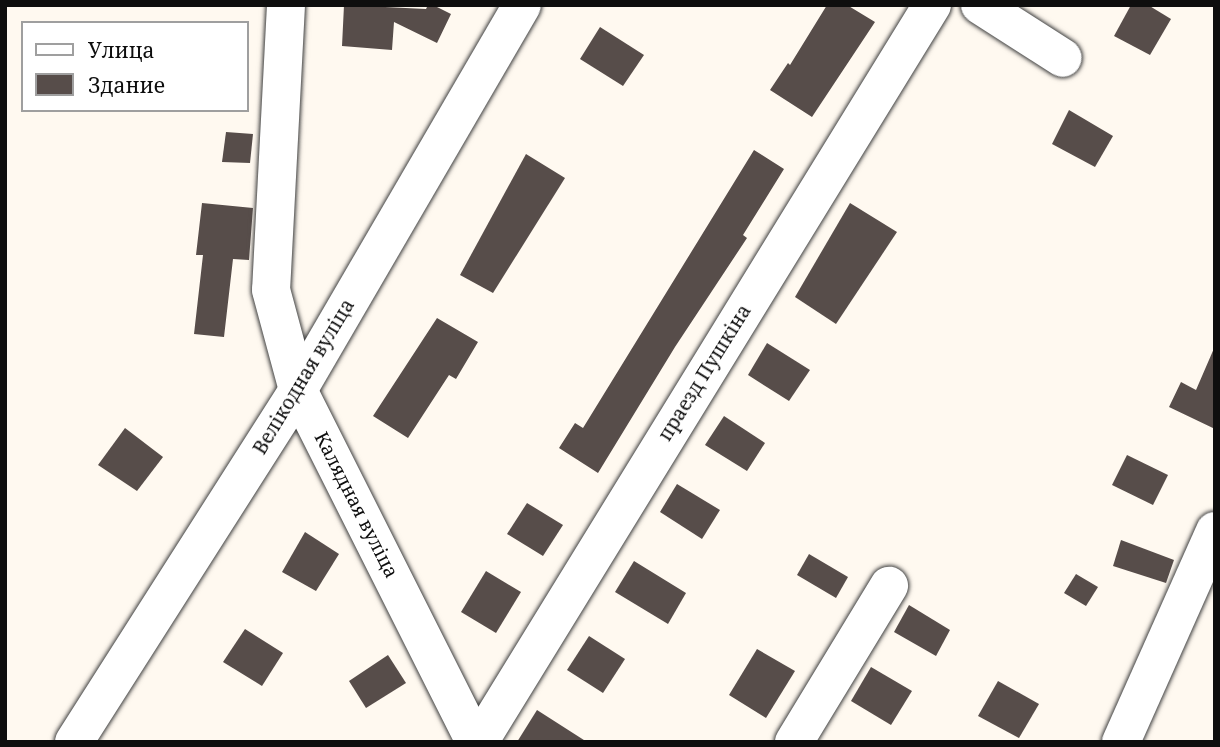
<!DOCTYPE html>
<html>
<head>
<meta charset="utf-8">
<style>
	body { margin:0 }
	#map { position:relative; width:1220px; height:747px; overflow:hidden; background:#fff9f0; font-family:"Noto Serif",serif }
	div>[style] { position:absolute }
	.building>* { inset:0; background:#574d4a }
	.roads { filter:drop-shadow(0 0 2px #414141) drop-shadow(0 0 2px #414141) }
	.minor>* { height:38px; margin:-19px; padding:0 19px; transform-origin:19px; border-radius:19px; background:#fff }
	span { translate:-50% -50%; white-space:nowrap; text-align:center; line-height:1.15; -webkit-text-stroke:7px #fff; paint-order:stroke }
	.street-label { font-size:19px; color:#0e0e0e }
	.frame { position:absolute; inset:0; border:7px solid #0e0e0e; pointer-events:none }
	.legend { position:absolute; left:21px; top:21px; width:228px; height:91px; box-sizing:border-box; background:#fff; border:2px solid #9f9f9f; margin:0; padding:9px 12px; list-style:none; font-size:21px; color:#0e0e0e }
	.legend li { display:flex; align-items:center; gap:14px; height:35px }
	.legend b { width:35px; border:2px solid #9f9f9f }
</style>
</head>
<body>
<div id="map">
	<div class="building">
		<div style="clip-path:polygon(344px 5px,426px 9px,428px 5px,433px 5px,451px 14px,437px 43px,394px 22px,392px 50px,342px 46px)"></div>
		<div style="clip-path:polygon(827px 5px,847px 5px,875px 22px,812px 117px,770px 90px,788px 63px,790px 65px)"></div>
		<div style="clip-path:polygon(1131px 5px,1148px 5px,1171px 19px,1150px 55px,1114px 36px)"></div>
		<div style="clip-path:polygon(600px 27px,644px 55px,623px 86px,580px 59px)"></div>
		<div style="clip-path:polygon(1069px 110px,1113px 136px,1095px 167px,1052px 144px)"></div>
		<div style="clip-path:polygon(226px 132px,253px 134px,250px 163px,222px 162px)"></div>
		<div style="clip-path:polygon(754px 150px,784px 169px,743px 235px,747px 238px,675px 347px,598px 473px,559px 448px,575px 423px,583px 428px)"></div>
		<div style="clip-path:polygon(526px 154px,565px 178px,493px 293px,460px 275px)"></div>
		<div style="clip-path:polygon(202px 203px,253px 208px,249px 260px,233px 259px,224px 337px,194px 334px,203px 255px,196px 255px)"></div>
		<div style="clip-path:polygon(850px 203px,897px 232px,836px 324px,795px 297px)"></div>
		<div style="clip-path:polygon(437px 318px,478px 342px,456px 379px,449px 375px,408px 438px,373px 416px)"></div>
		<div style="clip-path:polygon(767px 343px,810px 370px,789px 401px,748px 375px)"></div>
		<div style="clip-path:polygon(1215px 346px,1215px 429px,1169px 407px,1181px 382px,1196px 390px)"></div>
		<div style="clip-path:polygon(724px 416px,765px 443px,747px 471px,705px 445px)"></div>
		<div style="clip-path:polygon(125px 428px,163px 457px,137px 491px,98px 465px)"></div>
		<div style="clip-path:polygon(1127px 455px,1168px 475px,1153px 505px,1112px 485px)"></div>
		<div style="clip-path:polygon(677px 484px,720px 510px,702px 539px,660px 512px)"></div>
		<div style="clip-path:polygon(527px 503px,563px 525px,543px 556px,507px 534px)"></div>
		<div style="clip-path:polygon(305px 532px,339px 554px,316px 591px,282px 572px)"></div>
		<div style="clip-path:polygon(1121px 540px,1174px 560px,1166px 583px,1113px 566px)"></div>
		<div style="clip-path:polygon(809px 554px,848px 577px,836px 598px,797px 575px)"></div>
		<div style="clip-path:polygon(634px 561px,686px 593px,668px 624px,615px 592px)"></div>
		<div style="clip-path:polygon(486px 571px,521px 592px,496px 633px,461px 612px)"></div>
		<div style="clip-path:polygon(1076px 574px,1098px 587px,1086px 606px,1064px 593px)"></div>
		<div style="clip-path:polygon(909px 605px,950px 630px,936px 656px,894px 632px)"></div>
		<div style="clip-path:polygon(245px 629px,283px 653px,262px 686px,223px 662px)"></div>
		<div style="clip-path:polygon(589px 636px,625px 659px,603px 693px,567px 670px)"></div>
		<div style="clip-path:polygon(757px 649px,795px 671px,766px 718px,729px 695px)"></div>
		<div style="clip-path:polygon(388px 655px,406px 683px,366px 708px,349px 681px)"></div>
		<div style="clip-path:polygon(871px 667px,912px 691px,891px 725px,851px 701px)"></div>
		<div style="clip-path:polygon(998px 681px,1039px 704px,1019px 738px,978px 716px)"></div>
		<div style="clip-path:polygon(537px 710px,587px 742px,517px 742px)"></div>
	</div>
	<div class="roads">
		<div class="minor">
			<div style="left:286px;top:5px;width:285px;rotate:93deg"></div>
			<div style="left:271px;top:290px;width:104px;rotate:74.9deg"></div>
			<div style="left:298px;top:390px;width:394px;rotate:63.3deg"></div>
			<div style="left:980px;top:5px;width:98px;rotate:32.6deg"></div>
			<div style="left:74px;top:742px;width:417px;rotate:-57.5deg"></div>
			<div style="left:298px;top:390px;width:445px;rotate:-59.8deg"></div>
			<div style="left:479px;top:742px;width:865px;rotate:-58.42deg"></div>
			<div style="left:794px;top:742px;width:183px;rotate:-58.7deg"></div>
			<div style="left:1121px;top:742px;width:231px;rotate:-66deg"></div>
		</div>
	</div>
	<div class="street-label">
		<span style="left:705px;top:373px;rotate:-58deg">праезд Пушкіна</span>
		<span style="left:304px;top:377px;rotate:-59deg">Велікодная вуліца</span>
		<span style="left:356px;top:505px;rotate:63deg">Калядная вуліца</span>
	</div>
	<div class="frame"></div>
	<ul class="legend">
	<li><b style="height:9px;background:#fff"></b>Улица</li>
	<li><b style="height:19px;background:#574d4a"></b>Здание</li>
	</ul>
</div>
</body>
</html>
